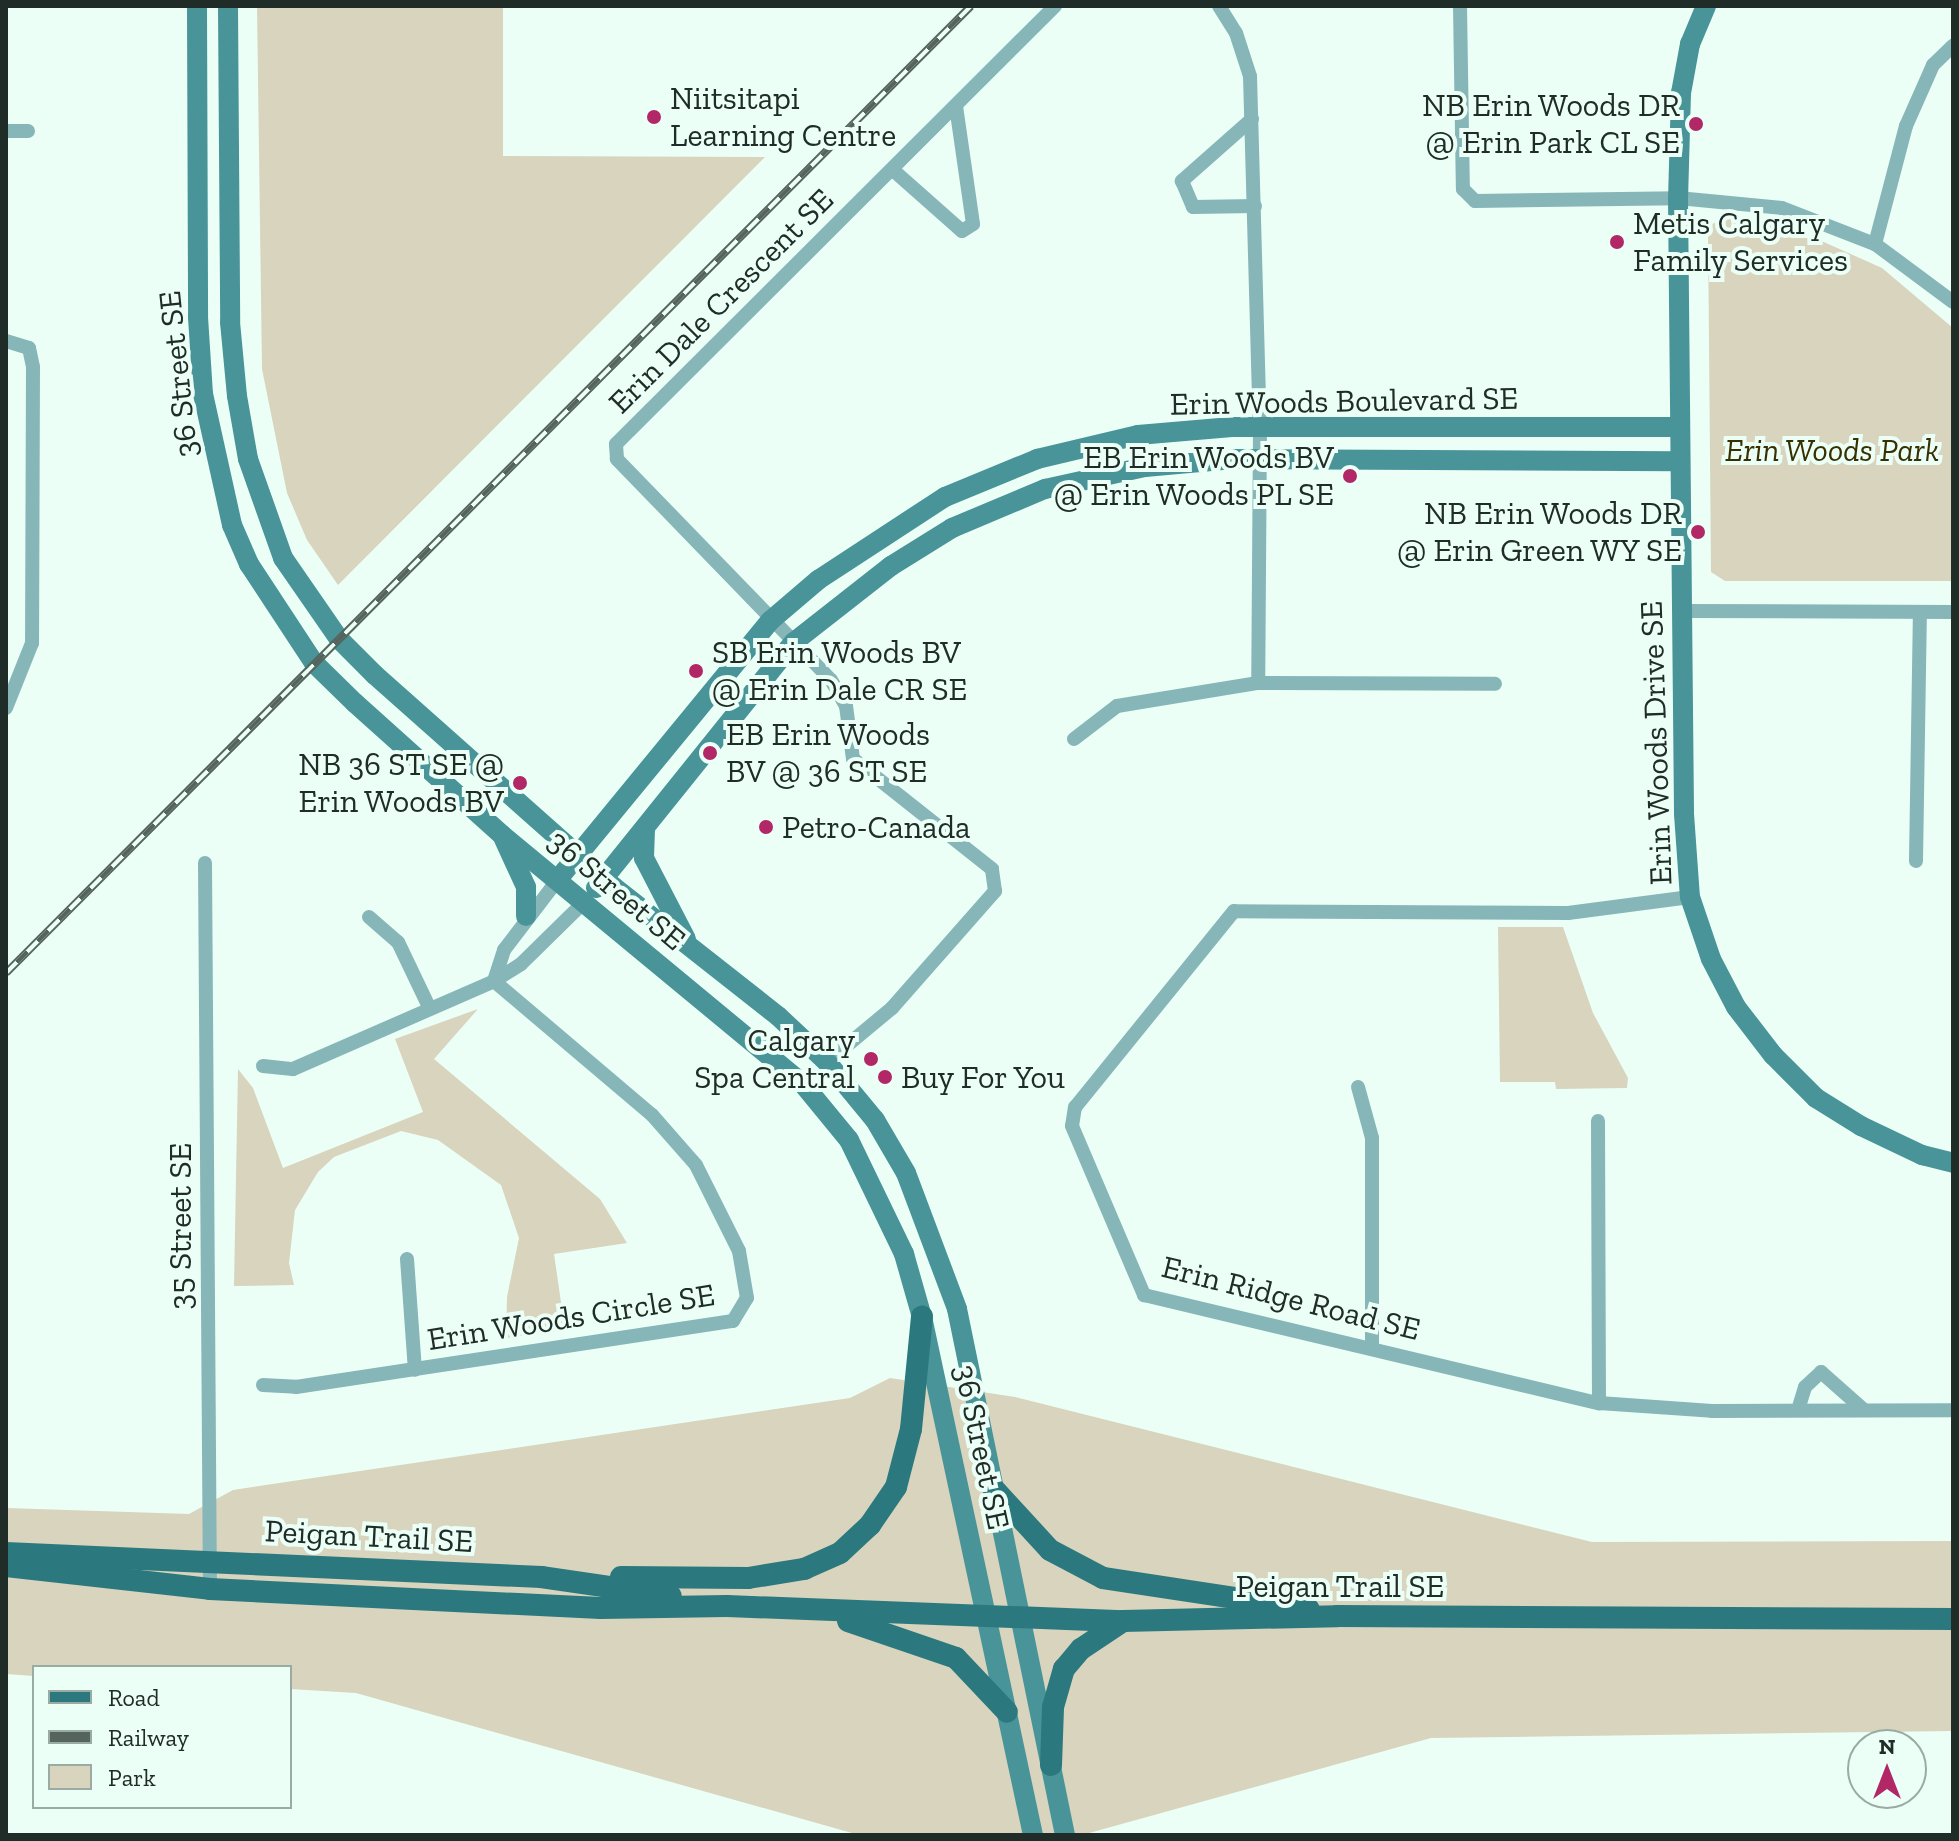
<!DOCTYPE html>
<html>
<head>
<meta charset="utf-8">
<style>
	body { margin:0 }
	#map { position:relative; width:1959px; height:1841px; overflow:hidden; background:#ebfff6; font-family:"Zilla Slab",serif }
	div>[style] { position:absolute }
	.green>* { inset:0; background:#d8d4bd }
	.street>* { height:14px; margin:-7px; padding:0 7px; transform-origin:7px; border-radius:7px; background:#87b6b9 }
	.secondary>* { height:20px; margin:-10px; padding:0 10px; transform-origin:10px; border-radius:10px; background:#499499 }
	.primary>* { height:22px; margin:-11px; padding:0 11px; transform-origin:11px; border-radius:11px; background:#2b797e }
	.rail>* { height:8px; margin-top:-4px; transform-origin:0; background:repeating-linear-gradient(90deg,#ebfff6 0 15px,#56645e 0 30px); box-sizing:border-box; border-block:2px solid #56645e }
	.dots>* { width:22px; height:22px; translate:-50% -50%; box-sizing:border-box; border:4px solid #ebfff6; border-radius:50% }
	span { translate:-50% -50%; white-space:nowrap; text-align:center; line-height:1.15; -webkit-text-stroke:8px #ebfff6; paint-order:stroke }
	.poi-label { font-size:32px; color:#202c27 }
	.left { translate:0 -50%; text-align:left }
	.right { translate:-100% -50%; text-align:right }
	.street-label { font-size:32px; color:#202c27 }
	.park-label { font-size:32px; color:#383001; font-style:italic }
	.frame { position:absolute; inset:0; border:8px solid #202c27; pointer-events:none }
	.legend { position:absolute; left:32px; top:1665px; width:260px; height:144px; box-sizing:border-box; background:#ebfff6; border:2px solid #9aaba3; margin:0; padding:10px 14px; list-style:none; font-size:24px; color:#202c27 }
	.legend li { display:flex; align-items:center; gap:16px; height:40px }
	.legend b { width:40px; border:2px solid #9aaba3 }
	.north { position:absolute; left:1847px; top:1729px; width:80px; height:80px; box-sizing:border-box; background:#ebfff6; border:2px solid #9aaba3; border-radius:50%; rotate:0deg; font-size:22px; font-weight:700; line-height:32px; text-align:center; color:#202c27 }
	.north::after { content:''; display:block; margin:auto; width:28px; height:36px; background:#b22766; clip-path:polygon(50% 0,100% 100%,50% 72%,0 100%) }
</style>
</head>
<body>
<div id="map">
	<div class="green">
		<div style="clip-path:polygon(257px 6px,503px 6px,503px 156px,765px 157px,338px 585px,307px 540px,287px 493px,262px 369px)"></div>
		<div style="clip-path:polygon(1729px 216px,1788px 226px,1882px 268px,1953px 328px,1953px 581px,1725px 581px,1711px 572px,1708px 226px)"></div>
		<div style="clip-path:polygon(1498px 927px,1563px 927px,1593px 1013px,1628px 1078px,1627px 1088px,1556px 1089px,1555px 1082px,1500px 1082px)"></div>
		<div style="clip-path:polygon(478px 1009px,434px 1059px,600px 1199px,627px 1243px,554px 1254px,565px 1330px,506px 1338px,507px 1297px,519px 1238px,501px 1185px,438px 1140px,401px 1131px,334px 1157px,318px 1172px,295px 1210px,289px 1263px,294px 1285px,234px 1286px,238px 1069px,253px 1088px,283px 1168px,423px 1112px,395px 1039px)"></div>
		<div style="clip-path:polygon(890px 1378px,1015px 1397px,1592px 1542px,1953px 1541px,1953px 1731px,1431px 1738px,1082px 1835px,859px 1835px,356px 1693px,290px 1689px,290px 1667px,34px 1667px,34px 1676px,6px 1674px,6px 1508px,189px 1514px,233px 1490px,850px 1398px)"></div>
	</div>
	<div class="street">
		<div style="left:1219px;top:6px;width:32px;rotate:58deg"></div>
		<div style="left:1236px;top:33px;width:45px;rotate:72deg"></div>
		<div style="left:1250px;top:76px;width:351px;rotate:88.4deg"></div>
		<div style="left:1260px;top:427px;width:256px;rotate:90.4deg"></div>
		<div style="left:1460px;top:6px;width:183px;rotate:89.1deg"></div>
		<div style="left:1463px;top:189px;width:17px;rotate:45deg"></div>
		<div style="left:1475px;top:201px;width:203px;rotate:-0.8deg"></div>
		<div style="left:1678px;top:198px;width:104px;rotate:5.5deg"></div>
		<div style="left:1782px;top:208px;width:100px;rotate:21.2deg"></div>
		<div style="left:1875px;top:244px;width:97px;rotate:36.6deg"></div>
		<div style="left:1252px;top:119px;width:94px;rotate:138.5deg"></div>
		<div style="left:1182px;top:181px;width:28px;rotate:67deg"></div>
		<div style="left:1193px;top:207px;width:62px;rotate:-0.9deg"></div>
		<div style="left:6px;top:131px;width:22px"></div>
		<div style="left:893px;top:170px;width:92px;rotate:41.5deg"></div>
		<div style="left:962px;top:231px;width:13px;rotate:-32deg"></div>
		<div style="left:973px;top:224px;width:119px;rotate:-98.2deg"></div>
		<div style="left:1875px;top:244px;width:122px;rotate:-75.3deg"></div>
		<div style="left:1906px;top:126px;width:67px;rotate:-66.1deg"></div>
		<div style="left:1933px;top:65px;width:28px;rotate:-44deg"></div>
		<div style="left:6px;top:341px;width:24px;rotate:17deg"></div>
		<div style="left:29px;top:348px;width:19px;rotate:78deg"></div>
		<div style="left:33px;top:367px;width:276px;rotate:90.2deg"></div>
		<div style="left:32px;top:643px;width:70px;rotate:111.8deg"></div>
		<div style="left:1682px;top:611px;width:271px;rotate:0.2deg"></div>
		<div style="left:1074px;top:739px;width:54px;rotate:-37.5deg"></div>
		<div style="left:1117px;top:706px;width:143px;rotate:-9.3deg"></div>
		<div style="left:1258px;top:683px;width:237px;rotate:0.2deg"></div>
		<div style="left:1916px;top:861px;width:248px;rotate:-89.1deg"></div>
		<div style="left:205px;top:863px;width:726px;rotate:89.61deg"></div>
		<div style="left:1690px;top:897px;width:123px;rotate:172.5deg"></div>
		<div style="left:1568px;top:913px;width:334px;rotate:-179.7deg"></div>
		<div style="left:1234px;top:911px;width:252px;rotate:129deg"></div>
		<div style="left:1075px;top:1107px;width:19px;rotate:99deg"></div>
		<div style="left:1072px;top:1126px;width:184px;rotate:66.9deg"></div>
		<div style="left:1144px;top:1295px;width:468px;rotate:13.4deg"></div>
		<div style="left:1599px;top:1403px;width:113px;rotate:4deg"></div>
		<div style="left:1712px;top:1411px;width:241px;rotate:-0.2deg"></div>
		<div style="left:369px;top:917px;width:38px;rotate:41deg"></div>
		<div style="left:398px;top:942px;width:74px;rotate:64.5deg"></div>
		<div style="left:494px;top:981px;width:33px;rotate:-72deg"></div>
		<div style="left:504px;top:950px;width:91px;rotate:-52.6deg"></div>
		<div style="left:827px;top:1062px;width:85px;rotate:-39.7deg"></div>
		<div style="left:892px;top:1008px;width:156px;rotate:-48.6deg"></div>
		<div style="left:995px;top:891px;width:22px;rotate:-98deg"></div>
		<div style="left:992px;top:869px;width:177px;rotate:-141.6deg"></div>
		<div style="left:853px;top:759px;width:53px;rotate:-97.5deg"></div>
		<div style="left:846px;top:706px;width:30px;rotate:-120deg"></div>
		<div style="left:831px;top:680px;width:308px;rotate:-134.1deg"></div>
		<div style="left:617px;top:459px;width:15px;rotate:-94deg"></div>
		<div style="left:616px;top:444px;width:620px;rotate:-44.93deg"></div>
		<div style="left:263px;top:1066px;width:30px;rotate:6deg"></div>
		<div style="left:293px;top:1069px;width:219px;rotate:-23.6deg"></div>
		<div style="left:494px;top:981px;width:32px;rotate:-32deg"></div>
		<div style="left:521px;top:964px;width:90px;rotate:-44.5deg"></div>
		<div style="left:1358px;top:1087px;width:53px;rotate:74.6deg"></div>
		<div style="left:1372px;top:1138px;width:208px;rotate:90deg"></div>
		<div style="left:1598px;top:1121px;width:282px;rotate:89.8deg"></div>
		<div style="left:407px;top:1259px;width:111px;rotate:85.9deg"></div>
		<div style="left:263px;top:1385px;width:33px;rotate:3deg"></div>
		<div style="left:296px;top:1387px;width:442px;rotate:-8.6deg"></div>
		<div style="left:733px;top:1321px;width:27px;rotate:-59deg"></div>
		<div style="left:747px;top:1298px;width:48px;rotate:-99.7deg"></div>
		<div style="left:739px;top:1251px;width:96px;rotate:-116.6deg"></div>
		<div style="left:696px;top:1165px;width:67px;rotate:-131.3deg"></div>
		<div style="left:652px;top:1115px;width:207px;rotate:-139.7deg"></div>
		<div style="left:1798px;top:1410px;width:24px;rotate:-73deg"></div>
		<div style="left:1805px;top:1387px;width:22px;rotate:-43deg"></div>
		<div style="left:1821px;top:1372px;width:57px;rotate:41.5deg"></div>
	</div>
	<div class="secondary">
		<div style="left:197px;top:6px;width:311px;rotate:89.8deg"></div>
		<div style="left:198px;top:317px;width:77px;rotate:86.3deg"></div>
		<div style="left:203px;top:394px;width:134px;rotate:77.5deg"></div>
		<div style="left:232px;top:525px;width:43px;rotate:66.4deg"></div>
		<div style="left:249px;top:564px;width:118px;rotate:56.7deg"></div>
		<div style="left:314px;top:663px;width:57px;rotate:44.3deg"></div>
		<div style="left:355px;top:703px;width:198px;rotate:41.9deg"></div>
		<div style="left:502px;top:835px;width:391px;rotate:39.6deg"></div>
		<div style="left:803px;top:1084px;width:72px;rotate:50.6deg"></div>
		<div style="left:849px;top:1140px;width:127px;rotate:64.2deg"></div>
		<div style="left:904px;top:1254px;width:66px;rotate:74.1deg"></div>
		<div style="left:922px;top:1317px;width:530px;rotate:77.91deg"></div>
		<div style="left:228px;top:6px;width:316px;rotate:89.6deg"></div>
		<div style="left:230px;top:322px;width:74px;rotate:84.6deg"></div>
		<div style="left:237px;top:396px;width:64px;rotate:80.1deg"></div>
		<div style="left:248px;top:459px;width:105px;rotate:70.5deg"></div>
		<div style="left:283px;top:558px;width:98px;rotate:55.3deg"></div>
		<div style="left:339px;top:639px;width:51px;rotate:45deg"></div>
		<div style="left:375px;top:675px;width:319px;rotate:41.6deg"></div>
		<div style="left:614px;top:887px;width:209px;rotate:38.2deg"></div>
		<div style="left:778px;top:1016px;width:67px;rotate:43.2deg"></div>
		<div style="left:827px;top:1062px;width:75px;rotate:50.4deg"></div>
		<div style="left:875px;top:1120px;width:61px;rotate:59.7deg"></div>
		<div style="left:906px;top:1173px;width:145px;rotate:69.4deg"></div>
		<div style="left:957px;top:1309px;width:537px;rotate:78.4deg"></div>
		<div style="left:1706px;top:6px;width:41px;rotate:112.8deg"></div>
		<div style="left:1690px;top:44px;width:50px;rotate:100.4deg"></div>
		<div style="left:1681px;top:93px;width:105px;rotate:91.6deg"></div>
		<div style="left:1678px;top:198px;width:616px;rotate:89.44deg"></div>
		<div style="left:1684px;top:814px;width:83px;rotate:85.9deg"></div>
		<div style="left:1690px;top:897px;width:65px;rotate:71.3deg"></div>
		<div style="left:1711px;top:959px;width:54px;rotate:62.5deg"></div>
		<div style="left:1736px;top:1007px;width:61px;rotate:52.4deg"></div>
		<div style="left:1773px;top:1055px;width:61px;rotate:45deg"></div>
		<div style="left:1816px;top:1098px;width:53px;rotate:31.9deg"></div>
		<div style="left:1861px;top:1126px;width:68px;rotate:25.4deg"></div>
		<div style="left:1922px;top:1155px;width:32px;rotate:14deg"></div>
		<div style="left:645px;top:829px;width:29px;rotate:92deg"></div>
		<div style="left:644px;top:858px;width:91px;rotate:62.6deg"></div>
		<div style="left:504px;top:839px;width:53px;rotate:65.4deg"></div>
		<div style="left:526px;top:887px;width:29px;rotate:90deg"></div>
		<div style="left:559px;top:878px;width:333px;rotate:-50.6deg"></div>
		<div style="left:770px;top:621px;width:63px;rotate:-40.5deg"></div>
		<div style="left:818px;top:580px;width:152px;rotate:-33.2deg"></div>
		<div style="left:945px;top:497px;width:100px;rotate:-22.4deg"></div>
		<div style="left:1037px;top:459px;width:104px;rotate:-13.4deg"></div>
		<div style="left:1138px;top:435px;width:94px;rotate:-4.9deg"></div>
		<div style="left:1232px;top:427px;width:446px"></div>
		<div style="left:596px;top:888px;width:316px;rotate:-51.2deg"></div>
		<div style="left:794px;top:642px;width:123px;rotate:-38.1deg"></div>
		<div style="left:891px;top:566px;width:72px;rotate:-31.9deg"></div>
		<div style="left:952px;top:528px;width:101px;rotate:-22.8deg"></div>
		<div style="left:1045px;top:489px;width:102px;rotate:-12.4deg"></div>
		<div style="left:1145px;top:467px;width:89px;rotate:-5.1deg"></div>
		<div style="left:1234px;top:459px;width:444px;rotate:0.3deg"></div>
	</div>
	<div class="primary">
		<div style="left:993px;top:1488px;width:84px;rotate:47.4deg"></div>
		<div style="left:1050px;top:1550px;width:60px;rotate:27.8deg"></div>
		<div style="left:1103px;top:1578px;width:208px;rotate:8.6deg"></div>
		<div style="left:6px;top:1553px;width:536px;rotate:2.57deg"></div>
		<div style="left:541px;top:1577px;width:131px;rotate:8.3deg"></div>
		<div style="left:6px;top:1566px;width:205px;rotate:6.4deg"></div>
		<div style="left:210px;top:1589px;width:391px;rotate:2.8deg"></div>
		<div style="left:601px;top:1608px;width:126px;rotate:-0.9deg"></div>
		<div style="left:727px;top:1606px;width:396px;rotate:2.2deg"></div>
		<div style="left:1123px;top:1621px;width:214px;rotate:-1.3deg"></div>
		<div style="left:1337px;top:1616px;width:616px;rotate:0.28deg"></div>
		<div style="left:621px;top:1577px;width:127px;rotate:0.5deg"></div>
		<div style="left:748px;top:1578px;width:57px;rotate:-9.1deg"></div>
		<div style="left:804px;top:1569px;width:39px;rotate:-24deg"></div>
		<div style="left:840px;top:1553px;width:41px;rotate:-43deg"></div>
		<div style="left:870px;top:1525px;width:46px;rotate:-55.6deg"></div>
		<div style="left:896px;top:1487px;width:60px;rotate:-75.5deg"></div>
		<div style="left:911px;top:1429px;width:113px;rotate:-84.4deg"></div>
		<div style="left:848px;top:1621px;width:114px;rotate:18.9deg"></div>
		<div style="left:956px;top:1658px;width:74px;rotate:46.6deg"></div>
		<div style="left:1051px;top:1765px;width:58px;rotate:-88deg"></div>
		<div style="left:1053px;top:1707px;width:40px;rotate:-74deg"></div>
		<div style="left:1064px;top:1669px;width:26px;rotate:-50deg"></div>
		<div style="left:1081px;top:1649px;width:50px;rotate:-33.7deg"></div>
	</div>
	<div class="rail">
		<div style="left:6px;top:973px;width:1366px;rotate:-45.06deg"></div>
	</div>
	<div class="dots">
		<div style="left:654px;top:117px;background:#b22766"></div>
		<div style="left:1696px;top:124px;background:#b22766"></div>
		<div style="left:1617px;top:242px;background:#b22766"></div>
		<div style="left:1350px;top:476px;background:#b22766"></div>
		<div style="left:1698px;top:532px;background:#b22766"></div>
		<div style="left:696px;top:671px;background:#b22766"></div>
		<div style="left:710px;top:753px;background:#b22766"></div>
		<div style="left:520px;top:783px;background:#b22766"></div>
		<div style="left:766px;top:827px;background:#b22766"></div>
		<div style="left:871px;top:1059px;background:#b22766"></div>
		<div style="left:885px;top:1077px;background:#b22766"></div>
	</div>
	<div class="poi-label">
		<span class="left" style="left:670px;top:117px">Niitsitapi<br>Learning Centre</span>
		<span class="right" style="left:1680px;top:124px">NB Erin Woods DR<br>@ Erin Park CL SE</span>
		<span class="left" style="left:1633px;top:242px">Metis Calgary<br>Family Services</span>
		<span class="right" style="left:1334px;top:476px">EB Erin Woods BV<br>@ Erin Woods PL SE</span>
		<span class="right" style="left:1682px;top:532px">NB Erin Woods DR<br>@ Erin Green WY SE</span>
		<span class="left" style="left:712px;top:671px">SB Erin Woods BV<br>@ Erin Dale CR SE</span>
		<span class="left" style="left:726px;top:753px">EB Erin Woods<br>BV @ 36 ST SE</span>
		<span class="right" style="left:504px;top:783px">NB 36 ST SE @<br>Erin Woods BV</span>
		<span class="left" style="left:782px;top:827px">Petro-Canada</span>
		<span class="right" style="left:855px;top:1059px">Calgary<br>Spa Central</span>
		<span class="left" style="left:901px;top:1077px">Buy For You</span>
	</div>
	<div class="street-label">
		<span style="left:721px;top:301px;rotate:-45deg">Erin Dale Crescent SE</span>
		<span style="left:178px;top:374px;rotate:-96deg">36 Street SE</span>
		<span style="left:1344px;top:401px;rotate:-1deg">Erin Woods Boulevard SE</span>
		<span style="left:1656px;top:743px;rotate:-92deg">Erin Woods Drive SE</span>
		<span style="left:617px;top:890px;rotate:40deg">36 Street SE</span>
		<span style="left:180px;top:1226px;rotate:-90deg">35 Street SE</span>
		<span style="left:1291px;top:1298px;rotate:14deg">Erin Ridge Road SE</span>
		<span style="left:571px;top:1317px;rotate:-9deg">Erin Woods Circle SE</span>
		<span style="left:982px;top:1447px;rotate:78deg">36 Street SE</span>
		<span style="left:369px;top:1536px;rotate:3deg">Peigan Trail SE</span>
		<span style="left:1340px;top:1586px">Peigan Trail SE</span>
	</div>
	<div class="park-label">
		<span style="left:1832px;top:450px">Erin Woods Park</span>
	</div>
	<div class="frame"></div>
	<ul class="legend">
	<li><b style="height:10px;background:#2b797e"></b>Road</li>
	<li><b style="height:10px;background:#56645e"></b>Railway</li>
	<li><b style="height:22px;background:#d8d4bd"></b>Park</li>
	</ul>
	<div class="north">N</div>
</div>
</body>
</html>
